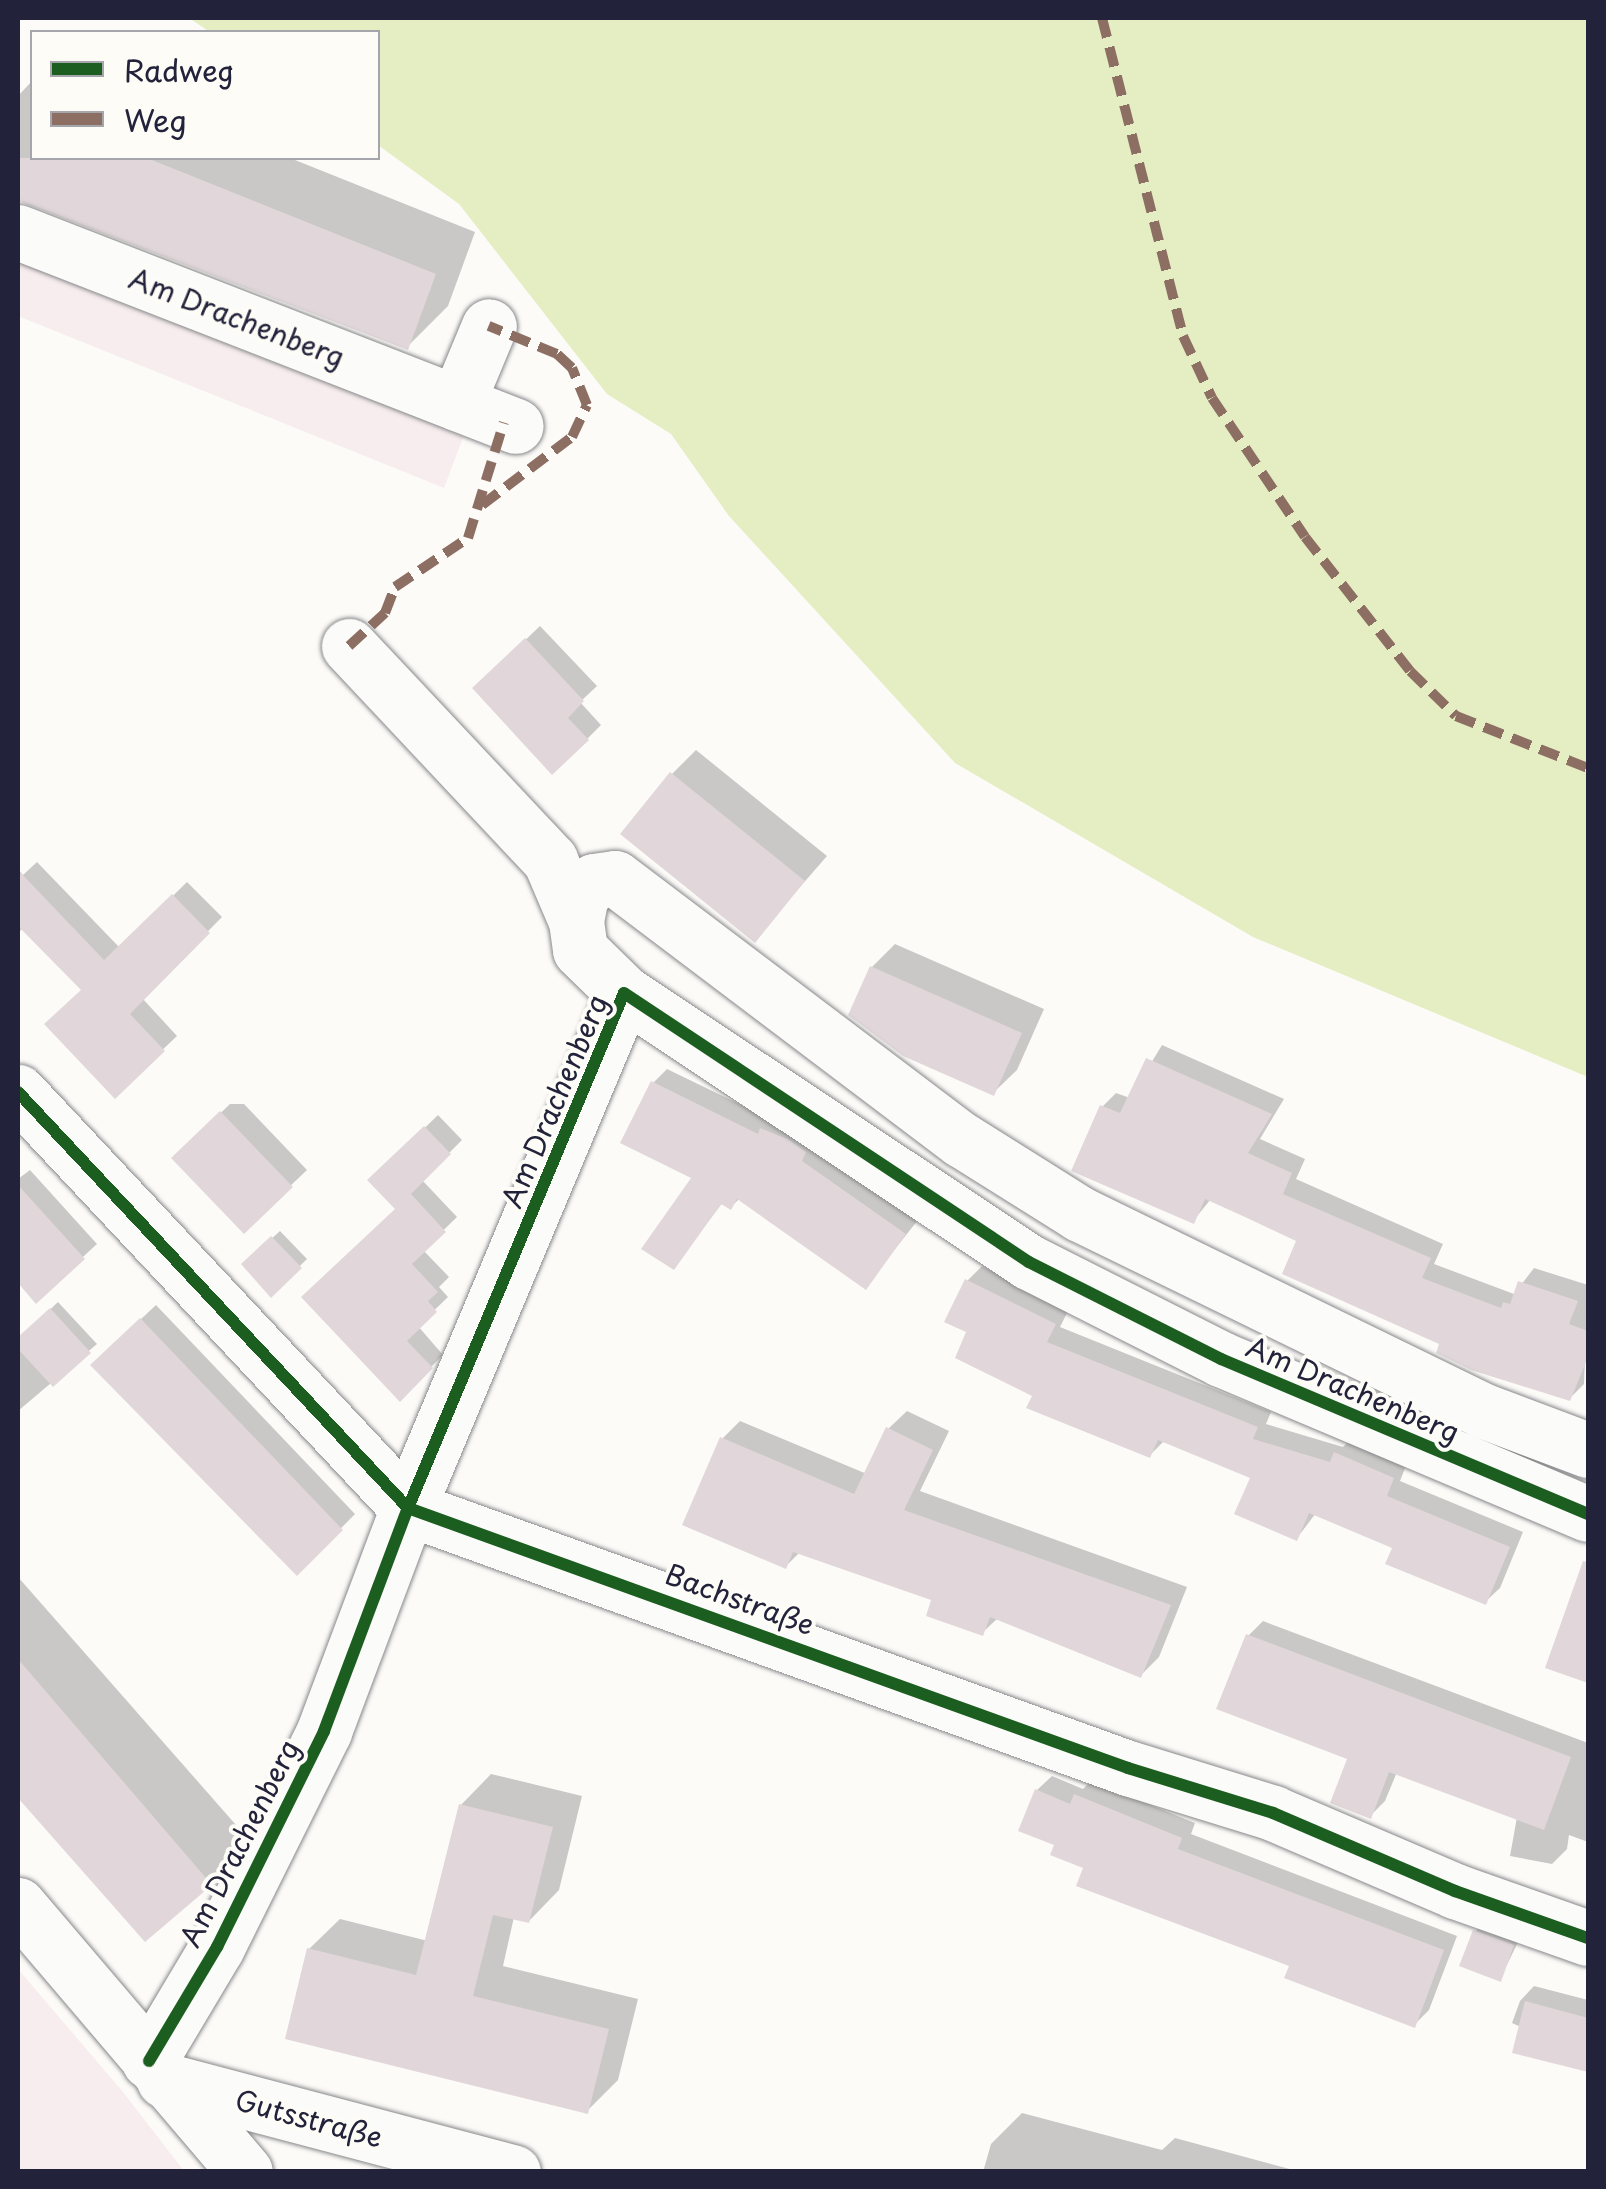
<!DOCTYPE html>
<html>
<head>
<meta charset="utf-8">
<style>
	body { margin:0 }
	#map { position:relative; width:1606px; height:2189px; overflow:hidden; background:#fcfbf8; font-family:"Playpen Sans",sans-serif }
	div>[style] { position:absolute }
	.built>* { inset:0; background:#f7edee }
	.green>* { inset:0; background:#e5eec3 }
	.shadow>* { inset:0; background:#0003 }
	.building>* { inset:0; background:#e1d7da }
	.roads { filter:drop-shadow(0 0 2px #88888c) drop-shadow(0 0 2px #88888c) }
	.street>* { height:55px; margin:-27.5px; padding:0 27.5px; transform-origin:27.5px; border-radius:27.5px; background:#fbfbf9 }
	.quiet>* { height:10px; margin-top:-5px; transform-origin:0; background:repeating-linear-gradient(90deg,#8d6e63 0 20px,transparent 0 30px) }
	.cycleway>* { height:12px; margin:-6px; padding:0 6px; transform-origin:6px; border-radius:6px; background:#1b5e20 }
	span { translate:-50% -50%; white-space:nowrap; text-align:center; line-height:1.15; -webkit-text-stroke:8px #fdfcf7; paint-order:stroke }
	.street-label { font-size:28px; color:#22223b }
	.frame { position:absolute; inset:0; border:20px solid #22223b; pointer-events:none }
	.legend { position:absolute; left:30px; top:30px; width:350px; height:130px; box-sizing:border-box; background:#fdfcf7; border:2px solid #a5a5ac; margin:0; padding:12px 18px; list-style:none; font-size:30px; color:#22223b }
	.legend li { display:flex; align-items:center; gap:20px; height:50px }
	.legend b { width:50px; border:2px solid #a5a5ac }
</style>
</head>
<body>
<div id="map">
	<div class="built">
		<div style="clip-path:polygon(18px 253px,465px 432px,444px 488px,18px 316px)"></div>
		<div style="clip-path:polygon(18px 1969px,123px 2092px,184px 2171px,18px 2171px)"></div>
	</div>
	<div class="green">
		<div style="clip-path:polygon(189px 18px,1588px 18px,1588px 1077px,1253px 937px,955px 763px,729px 516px,671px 434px,607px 394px,459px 204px,378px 145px,378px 32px,210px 32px)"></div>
	</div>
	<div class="shadow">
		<div style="clip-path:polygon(32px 81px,32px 158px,290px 158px,475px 232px,448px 306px,407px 347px,18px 198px,18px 96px)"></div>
		<div style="clip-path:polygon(540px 626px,597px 686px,580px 702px,601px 725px,587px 739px,475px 688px)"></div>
		<div style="clip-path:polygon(696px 750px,827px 856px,754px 940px,672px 774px)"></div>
		<div style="clip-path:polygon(37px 862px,120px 948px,187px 882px,222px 917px,142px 998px,177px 1036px,115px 1095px,84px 990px,23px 928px,18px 933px,18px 869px,23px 875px)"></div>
		<div style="clip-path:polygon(895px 944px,1044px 1009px,1017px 1070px,993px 1093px,872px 967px)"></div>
		<div style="clip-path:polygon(1162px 1045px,1284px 1099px,1260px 1139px,1305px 1159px,1296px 1179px,1443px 1244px,1434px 1264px,1514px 1294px,1534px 1268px,1588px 1285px,1584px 1384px,1570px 1398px,1442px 1342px,1300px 1240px,1211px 1199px,1193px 1221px,1102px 1107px,1116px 1093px,1130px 1098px)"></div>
		<div style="clip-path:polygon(667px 1069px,772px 1120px,918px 1220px,865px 1287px,740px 1198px,731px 1207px,723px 1202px,674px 1267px,695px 1177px,653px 1083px)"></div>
		<div style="clip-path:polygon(230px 1104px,244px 1104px,307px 1170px,244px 1230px,174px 1158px)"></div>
		<div style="clip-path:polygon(438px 1115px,462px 1140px,422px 1180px,457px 1217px,423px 1250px,449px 1277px,439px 1287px,448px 1297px,418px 1326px,443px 1355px,400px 1398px,398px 1208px,371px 1180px)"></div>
		<div style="clip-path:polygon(30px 1170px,97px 1244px,36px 1300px,18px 1280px,18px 1179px)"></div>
		<div style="clip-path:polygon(280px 1231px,307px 1259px,271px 1294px,244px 1264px)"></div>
		<div style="clip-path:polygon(982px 1266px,1069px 1309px,1060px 1327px,1271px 1412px,1266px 1424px,1343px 1447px,1351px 1439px,1407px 1463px,1400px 1481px,1523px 1532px,1500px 1588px,1485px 1602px,1395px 1547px,1316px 1513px,1297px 1538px,1253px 1476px,1165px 1440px,1150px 1455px,1036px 1394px,970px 1331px,967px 1281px)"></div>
		<div style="clip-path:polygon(58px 1302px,97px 1344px,18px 1411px,18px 1340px)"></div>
		<div style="clip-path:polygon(156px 1305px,355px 1514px,297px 1573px,107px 1351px)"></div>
		<div style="clip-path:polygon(907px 1411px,949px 1431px,920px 1491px,1187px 1587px,1159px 1657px,1141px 1675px,998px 1618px,982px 1633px,934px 1599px,800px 1552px,786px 1566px,722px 1439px,740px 1421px,867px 1474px,888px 1429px)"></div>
		<div style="clip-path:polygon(1588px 1576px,1588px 1680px,1548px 1666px,1576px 1588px)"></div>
		<div style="clip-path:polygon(18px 1577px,251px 1842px,145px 1938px,18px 1792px)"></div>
		<div style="clip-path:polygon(1263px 1621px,1588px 1743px,1588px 1842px,1569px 1835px,1567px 1849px,1552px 1864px,1510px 1856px,1517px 1817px,1397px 1772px,1385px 1801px,1370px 1816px,1350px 1758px,1248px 1636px)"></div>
		<div style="clip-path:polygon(491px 1774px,582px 1796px,559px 1890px,529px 1921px,514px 1917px,503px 1966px,638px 1999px,618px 2080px,587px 2111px,309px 1949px,340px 1919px,428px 1941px,461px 1805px)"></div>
		<div style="clip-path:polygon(1052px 1776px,1083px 1789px,1091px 1781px,1195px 1823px,1191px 1834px,1457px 1936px,1429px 2010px,1414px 2025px,1086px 1866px,1057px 1843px,1037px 1790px)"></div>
		<div style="clip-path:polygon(1482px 1924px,1520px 1938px,1500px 1979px,1475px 1932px)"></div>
		<div style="clip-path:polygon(1534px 1986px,1588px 2000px,1588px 2069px,1515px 2051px,1521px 2027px,1512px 2023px,1520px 2001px)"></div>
		<div style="clip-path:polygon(1022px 2113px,1162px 2150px,1175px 2138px,1301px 2172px,983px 2172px,991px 2144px)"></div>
	</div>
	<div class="building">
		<div style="clip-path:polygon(18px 158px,147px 158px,436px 274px,408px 350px,18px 201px)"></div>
		<div style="clip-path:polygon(525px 638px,584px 701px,568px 718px,589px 740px,552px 775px,472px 688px)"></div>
		<div style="clip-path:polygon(670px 772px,805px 881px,755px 943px,620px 834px)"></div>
		<div style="clip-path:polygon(18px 870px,104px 960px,172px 894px,210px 933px,130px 1014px,165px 1051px,115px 1099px,44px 1024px,81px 990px,18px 926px)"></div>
		<div style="clip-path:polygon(870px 966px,1022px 1033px,994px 1096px,903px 1056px,848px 1015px)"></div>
		<div style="clip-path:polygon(1146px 1058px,1272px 1114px,1248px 1153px,1292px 1173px,1283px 1194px,1431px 1258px,1422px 1278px,1501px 1308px,1503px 1302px,1510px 1304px,1518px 1281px,1578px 1301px,1569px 1324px,1588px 1331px,1588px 1357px,1570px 1401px,1471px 1370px,1436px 1353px,1439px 1344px,1282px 1274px,1296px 1241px,1245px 1217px,1205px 1199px,1194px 1224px,1071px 1171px,1100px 1105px,1120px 1113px)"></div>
		<div style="clip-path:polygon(651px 1081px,758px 1134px,760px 1128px,787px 1139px,806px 1152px,802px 1161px,906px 1234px,866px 1290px,737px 1199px,731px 1210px,721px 1204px,674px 1270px,641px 1249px,691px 1178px,620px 1143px)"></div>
		<div style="clip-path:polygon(220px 1111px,293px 1187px,244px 1234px,171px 1158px)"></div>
		<div style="clip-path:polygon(424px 1126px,451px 1154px,411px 1194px,446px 1232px,412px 1264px,438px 1292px,428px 1301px,437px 1312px,407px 1341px,433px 1368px,400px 1402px,301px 1297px,395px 1209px,367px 1180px)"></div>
		<div style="clip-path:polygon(18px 1185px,85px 1259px,36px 1304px,18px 1283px)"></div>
		<div style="clip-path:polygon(271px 1236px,302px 1268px,271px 1298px,241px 1264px)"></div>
		<div style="clip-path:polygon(965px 1279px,1056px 1324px,1047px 1342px,1258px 1427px,1253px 1439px,1330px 1462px,1334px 1452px,1394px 1478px,1387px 1496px,1510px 1547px,1486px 1605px,1385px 1564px,1392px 1548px,1309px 1513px,1297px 1541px,1234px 1514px,1250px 1478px,1158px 1440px,1150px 1458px,1026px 1408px,1032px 1396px,955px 1358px,966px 1332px,944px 1322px)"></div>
		<div style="clip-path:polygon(50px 1308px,91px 1353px,53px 1387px,18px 1349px,18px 1337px)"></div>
		<div style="clip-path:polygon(140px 1318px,343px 1530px,297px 1576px,90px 1365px)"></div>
		<div style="clip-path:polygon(886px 1427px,933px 1450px,904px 1510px,1171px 1605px,1141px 1678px,990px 1617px,983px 1636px,926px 1616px,931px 1600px,793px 1552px,786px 1569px,682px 1525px,720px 1437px,854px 1494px)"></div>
		<div style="clip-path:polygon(1583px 1561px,1588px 1562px,1588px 1683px,1545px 1668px)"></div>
		<div style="clip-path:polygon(1246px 1634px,1571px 1757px,1544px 1830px,1389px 1772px,1371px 1819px,1330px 1803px,1347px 1759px,1216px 1709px)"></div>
		<div style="clip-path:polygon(18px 1659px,212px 1885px,145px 1942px,18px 1798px)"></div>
		<div style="clip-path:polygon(1035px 1789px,1070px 1804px,1074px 1794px,1182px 1838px,1178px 1849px,1444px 1950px,1415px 2028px,1284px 1978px,1289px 1966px,1076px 1886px,1083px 1868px,1050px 1855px,1054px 1845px,1018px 1831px)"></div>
		<div style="clip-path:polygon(459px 1804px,553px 1827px,529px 1923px,493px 1915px,473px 1996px,609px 2029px,588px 2114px,285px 2039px,307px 1948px,416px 1975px)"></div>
		<div style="clip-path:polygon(1473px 1930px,1514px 1945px,1501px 1982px,1459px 1966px)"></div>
		<div style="clip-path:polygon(1525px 2001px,1588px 2018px,1588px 2072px,1512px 2053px)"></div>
	</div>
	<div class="roads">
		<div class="street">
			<div style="left:18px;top:232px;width:534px;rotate:21.28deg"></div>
			<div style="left:457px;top:403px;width:83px;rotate:-67.4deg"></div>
			<div style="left:349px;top:646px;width:294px;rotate:46.8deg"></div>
			<div style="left:550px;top:860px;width:66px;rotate:66.9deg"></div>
			<div style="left:576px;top:921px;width:29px;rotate:82deg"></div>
			<div style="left:580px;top:950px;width:62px;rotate:44.3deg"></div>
			<div style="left:576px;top:921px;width:25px;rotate:-79deg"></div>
			<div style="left:581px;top:896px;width:20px;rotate:-49deg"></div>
			<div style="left:594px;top:881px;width:21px;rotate:-8deg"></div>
			<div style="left:615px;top:878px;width:435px;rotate:37.1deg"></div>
			<div style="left:962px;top:1140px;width:139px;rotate:32.1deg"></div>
			<div style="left:1080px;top:1214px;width:449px;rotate:26deg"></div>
			<div style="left:1484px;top:1411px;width:111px;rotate:20.6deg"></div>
			<div style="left:18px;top:1092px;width:570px;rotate:46.85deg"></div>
			<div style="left:408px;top:1508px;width:766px;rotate:19.86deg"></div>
			<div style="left:1128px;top:1768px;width:152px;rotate:17.2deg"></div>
			<div style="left:1273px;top:1813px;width:198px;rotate:23.2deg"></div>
			<div style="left:1455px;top:1891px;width:141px;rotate:19.5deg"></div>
			<div style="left:18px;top:1905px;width:350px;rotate:49.6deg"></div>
			<div style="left:149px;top:2061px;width:133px;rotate:-59.2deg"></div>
			<div style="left:217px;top:1947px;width:241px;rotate:-63.6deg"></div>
			<div style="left:324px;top:1731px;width:238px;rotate:-69.4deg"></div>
			<div style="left:408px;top:1508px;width:558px;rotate:-67.25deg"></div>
			<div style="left:624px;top:993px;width:486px;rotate:33.6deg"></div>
			<div style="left:1029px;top:1262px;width:215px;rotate:26.8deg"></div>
			<div style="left:1221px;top:1359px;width:398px;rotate:22.9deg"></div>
			<div style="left:164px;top:2080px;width:361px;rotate:14.8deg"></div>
		</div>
	</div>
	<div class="quiet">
		<div style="left:1102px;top:18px;width:328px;rotate:75.7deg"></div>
		<div style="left:1183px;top:336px;width:68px;rotate:64.9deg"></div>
		<div style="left:1212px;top:398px;width:167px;rotate:56.2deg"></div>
		<div style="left:1305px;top:537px;width:170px;rotate:51.9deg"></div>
		<div style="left:1410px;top:671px;width:64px;rotate:44.4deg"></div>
		<div style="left:1456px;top:716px;width:142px;rotate:21.5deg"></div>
		<div style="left:482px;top:505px;width:113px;rotate:-37.1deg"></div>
		<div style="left:572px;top:437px;width:35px;rotate:-65deg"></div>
		<div style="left:587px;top:405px;width:40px;rotate:-112deg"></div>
		<div style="left:572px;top:368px;width:21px;rotate:-137deg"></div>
		<div style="left:557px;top:354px;width:74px;rotate:-157.6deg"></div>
		<div style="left:349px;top:646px;width:49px;rotate:-42.5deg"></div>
		<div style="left:385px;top:613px;width:28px;rotate:-69deg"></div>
		<div style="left:395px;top:587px;width:88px;rotate:-33.9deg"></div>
		<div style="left:468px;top:538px;width:121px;rotate:-72.8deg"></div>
	</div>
	<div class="cycleway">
		<div style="left:18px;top:1092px;width:570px;rotate:46.85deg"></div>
		<div style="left:408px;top:1508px;width:766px;rotate:19.86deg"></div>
		<div style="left:1128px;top:1768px;width:152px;rotate:17.2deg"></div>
		<div style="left:1273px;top:1813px;width:198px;rotate:23.2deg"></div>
		<div style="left:1455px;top:1891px;width:141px;rotate:19.5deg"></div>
		<div style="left:149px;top:2061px;width:133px;rotate:-59.2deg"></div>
		<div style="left:217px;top:1947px;width:241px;rotate:-63.6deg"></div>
		<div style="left:324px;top:1731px;width:238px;rotate:-69.4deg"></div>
		<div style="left:408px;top:1508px;width:558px;rotate:-67.25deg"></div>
		<div style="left:624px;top:993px;width:486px;rotate:33.6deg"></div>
		<div style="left:1029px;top:1262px;width:215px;rotate:26.8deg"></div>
		<div style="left:1221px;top:1359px;width:398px;rotate:22.9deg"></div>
	</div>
	<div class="street-label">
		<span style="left:237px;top:317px;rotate:21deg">Am Drachenberg</span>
		<span style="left:554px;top:1101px;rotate:-67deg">Am Drachenberg</span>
		<span style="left:1353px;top:1389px;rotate:23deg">Am Drachenberg</span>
		<span style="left:740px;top:1599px;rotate:20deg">Bachstraße</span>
		<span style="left:239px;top:1843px;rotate:-63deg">Am Drachenberg</span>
		<span style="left:309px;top:2118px;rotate:15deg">Gutsstraße</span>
	</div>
	<div class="frame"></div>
	<ul class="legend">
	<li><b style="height:12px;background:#1b5e20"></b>Radweg</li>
	<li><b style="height:12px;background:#8d6e63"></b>Weg</li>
	</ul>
</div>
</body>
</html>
